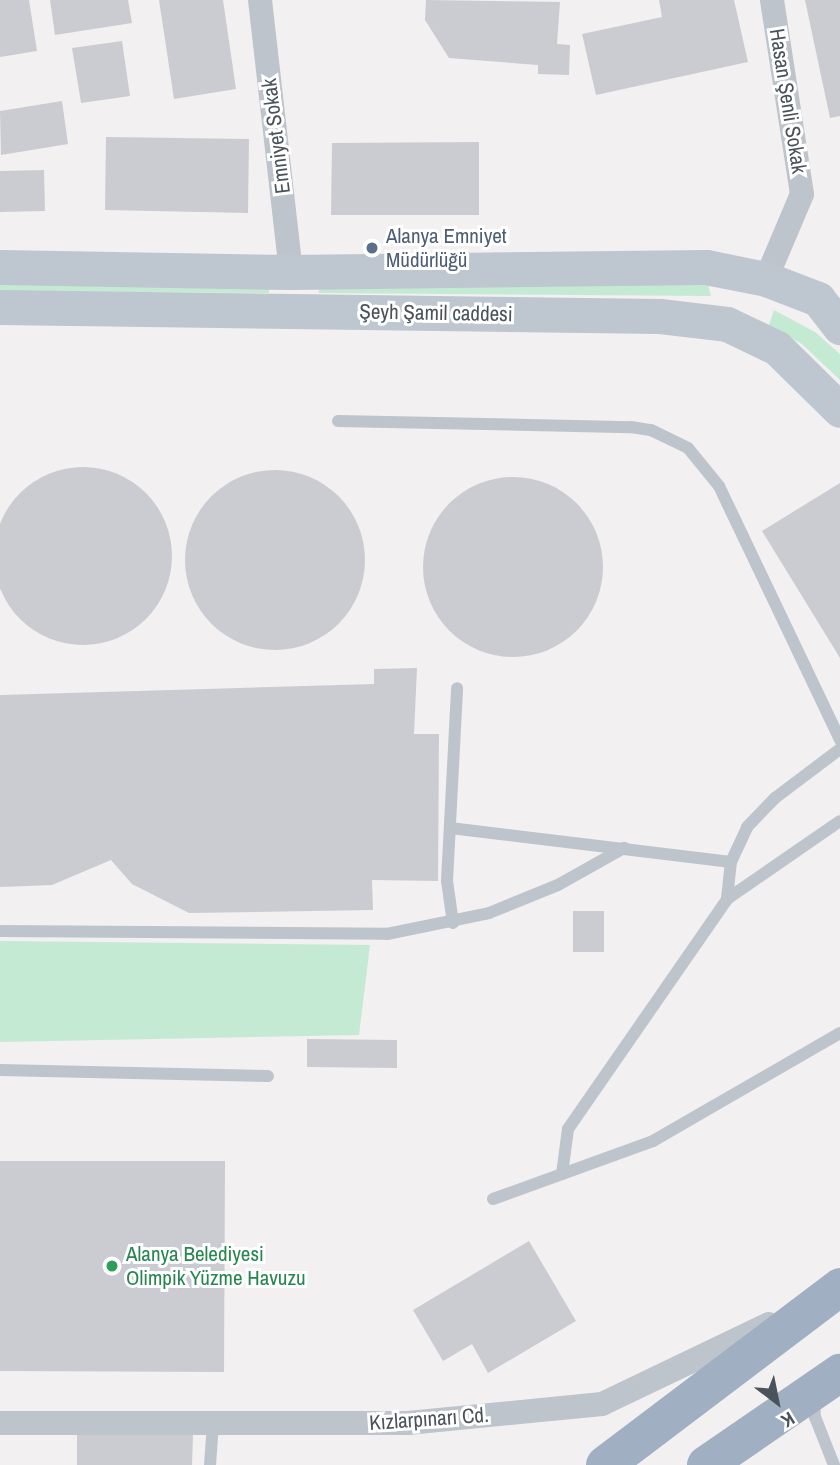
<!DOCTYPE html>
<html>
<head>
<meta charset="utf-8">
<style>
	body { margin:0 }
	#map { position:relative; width:840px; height:1465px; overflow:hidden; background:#f2f0f0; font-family:"Archivo Narrow",sans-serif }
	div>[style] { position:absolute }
	.green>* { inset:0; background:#c4ead4 }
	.building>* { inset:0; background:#cbccd2 }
	.round { border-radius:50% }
	.service>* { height:12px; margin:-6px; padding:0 6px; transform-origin:6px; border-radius:6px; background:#bdc4cb }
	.minor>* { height:24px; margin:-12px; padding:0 12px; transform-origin:12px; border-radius:12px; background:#bdc4cb }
	.secondary>* { height:35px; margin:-17.5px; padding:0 17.5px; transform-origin:17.5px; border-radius:17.5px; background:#bec6cf }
	.trunk>* { height:38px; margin:-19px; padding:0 19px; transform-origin:19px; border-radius:19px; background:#a0b0c2 }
	.dots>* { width:19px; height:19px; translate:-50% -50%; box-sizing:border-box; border:4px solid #fff; border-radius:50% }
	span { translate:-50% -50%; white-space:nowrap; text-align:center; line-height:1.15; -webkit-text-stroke:6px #fff; paint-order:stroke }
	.street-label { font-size:21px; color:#4a535b }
	.service-label { font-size:21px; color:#4e5e75 }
	.left { translate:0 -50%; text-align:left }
	.leisure-label { font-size:21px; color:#27864d }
	.north { position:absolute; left:742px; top:1367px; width:70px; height:70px; -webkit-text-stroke:5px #fff; paint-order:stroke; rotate:148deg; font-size:19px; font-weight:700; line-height:28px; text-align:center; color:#4a535b }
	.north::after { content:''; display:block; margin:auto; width:24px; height:32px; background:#4a535b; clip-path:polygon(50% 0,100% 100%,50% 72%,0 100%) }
</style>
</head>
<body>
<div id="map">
	<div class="green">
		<div style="clip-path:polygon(0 281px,269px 283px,269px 293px,0 291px)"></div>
		<div style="clip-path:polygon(318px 283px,708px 284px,711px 296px,319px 293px)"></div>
		<div style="clip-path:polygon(774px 310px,815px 332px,840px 354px,840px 380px,802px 344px,769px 325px)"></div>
		<div style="clip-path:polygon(0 941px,370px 945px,359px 1035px,0 1042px)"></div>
	</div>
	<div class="building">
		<div style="clip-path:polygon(0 0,29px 0,37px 51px,0 57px)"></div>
		<div style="clip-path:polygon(50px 0,128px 0,132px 23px,55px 35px)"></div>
		<div style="clip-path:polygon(159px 0,223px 0,236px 89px,174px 99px)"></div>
		<div style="clip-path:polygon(426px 0,560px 2px,557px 44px,570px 45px,569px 75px,538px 74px,538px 65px,449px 58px,425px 20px)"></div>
		<div style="clip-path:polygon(659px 0,734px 0,748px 62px,596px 95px,582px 34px,662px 17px)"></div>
		<div style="clip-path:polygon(805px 0,840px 0,840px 116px,830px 118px)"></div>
		<div style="clip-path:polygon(122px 41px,130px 96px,81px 103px,72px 48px)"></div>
		<div style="clip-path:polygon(62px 101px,68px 144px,1px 155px,0 111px)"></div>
		<div style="clip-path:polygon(106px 137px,249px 139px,248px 213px,105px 210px)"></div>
		<div style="clip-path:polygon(479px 142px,479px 215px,331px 215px,332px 143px)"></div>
		<div style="clip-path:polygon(44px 170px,45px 211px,0 212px,0 171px)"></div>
		<div class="round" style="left:-6px;top:467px;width:178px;height:178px"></div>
		<div class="round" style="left:185px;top:470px;width:180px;height:180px"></div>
		<div class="round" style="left:423px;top:477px;width:180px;height:180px"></div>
		<div style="clip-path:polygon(840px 483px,840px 658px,762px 531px)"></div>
		<div style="clip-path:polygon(417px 668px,414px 734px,439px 734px,438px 881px,372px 880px,373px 910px,189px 913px,132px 884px,111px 860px,52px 885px,0 887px,0 695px,374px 684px,374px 669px)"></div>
		<div style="clip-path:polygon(573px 911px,604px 911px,604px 952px,573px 952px)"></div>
		<div style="clip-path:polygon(307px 1039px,397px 1040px,397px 1068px,307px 1067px)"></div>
		<div style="clip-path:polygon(0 1161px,225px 1161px,224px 1372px,0 1371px)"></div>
		<div style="clip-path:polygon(529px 1241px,576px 1321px,488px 1373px,472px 1344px,443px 1361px,413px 1310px)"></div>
		<div style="clip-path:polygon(77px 1435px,193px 1435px,192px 1465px,77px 1465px)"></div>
	</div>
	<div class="service">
		<div style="left:338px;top:421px;width:293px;rotate:1.2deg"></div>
		<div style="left:631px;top:427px;width:20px;rotate:9deg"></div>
		<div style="left:651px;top:430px;width:41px;rotate:25.9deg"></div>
		<div style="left:688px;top:448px;width:49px;rotate:50.8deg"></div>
		<div style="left:719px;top:486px;width:281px;rotate:64.5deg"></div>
		<div style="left:450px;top:828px;width:283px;rotate:6.9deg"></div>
		<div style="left:727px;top:899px;width:37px;rotate:-84deg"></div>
		<div style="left:731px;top:862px;width:38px;rotate:-65deg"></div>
		<div style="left:747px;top:827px;width:40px;rotate:-46deg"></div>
		<div style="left:775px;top:798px;width:81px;rotate:-37deg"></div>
		<div style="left:453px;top:923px;width:42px;rotate:-98.1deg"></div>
		<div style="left:447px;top:881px;width:193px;rotate:-87deg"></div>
		<div style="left:0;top:931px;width:387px;rotate:0.4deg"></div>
		<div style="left:387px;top:934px;width:104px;rotate:-11.6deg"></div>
		<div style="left:489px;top:913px;width:74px;rotate:-22.1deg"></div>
		<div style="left:558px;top:885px;width:76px;rotate:-29.3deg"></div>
		<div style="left:0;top:1070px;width:268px;rotate:1.3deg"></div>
		<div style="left:562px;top:1174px;width:45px;rotate:-82.4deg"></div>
		<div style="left:568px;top:1129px;width:280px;rotate:-55.3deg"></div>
		<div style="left:727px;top:899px;width:137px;rotate:-34.6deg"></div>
		<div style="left:493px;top:1199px;width:170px;rotate:-19.9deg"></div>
		<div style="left:653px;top:1141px;width:216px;rotate:-30deg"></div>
		<div style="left:814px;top:1400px;width:17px;rotate:87deg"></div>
		<div style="left:815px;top:1417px;width:52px;rotate:68.4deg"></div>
		<div style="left:210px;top:1465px;width:42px;rotate:-85.9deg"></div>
	</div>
	<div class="minor">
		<div style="left:260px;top:0;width:274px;rotate:83.5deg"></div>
		<div style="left:766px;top:279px;width:92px;rotate:-67deg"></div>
		<div style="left:802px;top:194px;width:196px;rotate:-98.8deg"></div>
		<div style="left:0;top:1423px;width:408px"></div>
		<div style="left:408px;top:1423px;width:195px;rotate:-5.6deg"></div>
		<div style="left:602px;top:1404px;width:185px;rotate:-25.6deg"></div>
	</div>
	<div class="secondary">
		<div style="left:0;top:267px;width:291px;rotate:1deg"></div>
		<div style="left:291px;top:272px;width:415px;rotate:-0.7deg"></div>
		<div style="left:706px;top:267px;width:61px;rotate:11.3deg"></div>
		<div style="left:766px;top:279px;width:56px;rotate:21deg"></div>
		<div style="left:818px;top:299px;width:36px;rotate:52deg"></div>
		<div style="left:0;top:307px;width:660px;rotate:0.78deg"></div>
		<div style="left:660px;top:316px;width:67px;rotate:6.8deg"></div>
		<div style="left:727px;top:324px;width:55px;rotate:25.6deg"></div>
		<div style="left:777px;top:348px;width:88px;rotate:44.5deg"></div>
	</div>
	<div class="trunk">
		<div style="left:605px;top:1465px;width:295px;rotate:-37.1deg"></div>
		<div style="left:706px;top:1465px;width:163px;rotate:-34.5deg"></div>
	</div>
	<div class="dots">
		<div style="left:372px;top:248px;background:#5c6f8a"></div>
		<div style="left:112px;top:1266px;background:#2e9e5b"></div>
	</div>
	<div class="street-label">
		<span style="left:788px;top:101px;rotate:81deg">Hasan Şenli Sokak</span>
		<span style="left:276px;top:136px;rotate:-97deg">Emniyet Sokak</span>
		<span style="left:436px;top:313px;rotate:1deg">Şeyh Şamil caddesi</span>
		<span style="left:429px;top:1419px;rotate:-4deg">Kızlarpınarı Cd.</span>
	</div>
	<div class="service-label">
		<span class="left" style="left:386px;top:248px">Alanya Emniyet<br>Müdürlüğü</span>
	</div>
	<div class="leisure-label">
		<span class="left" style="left:126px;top:1266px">Alanya Belediyesi<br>Olimpik Yüzme Havuzu</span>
	</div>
	<div class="north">K</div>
</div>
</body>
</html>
